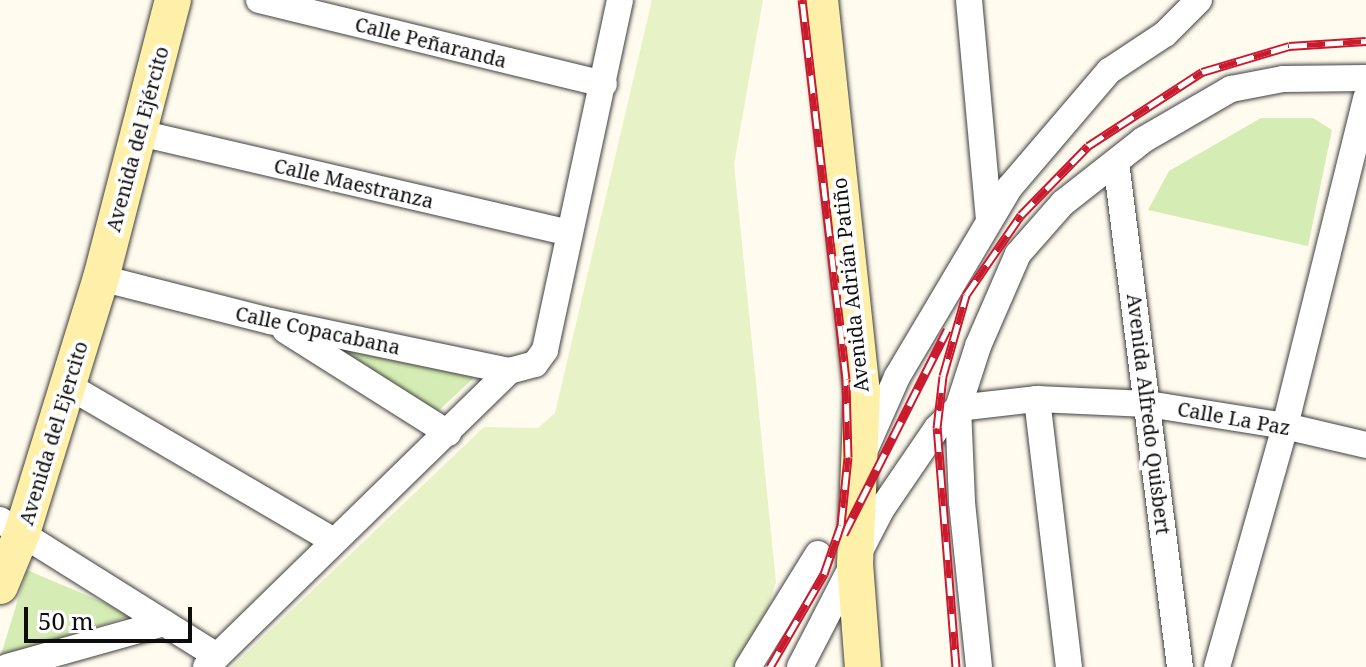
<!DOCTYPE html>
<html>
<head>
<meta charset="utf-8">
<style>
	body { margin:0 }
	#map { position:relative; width:1366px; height:667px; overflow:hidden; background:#fffbee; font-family:"Noto Serif",serif }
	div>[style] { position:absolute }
	.green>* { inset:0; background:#d5edb4 }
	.pitch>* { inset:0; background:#e7f3c7 }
	.roads { filter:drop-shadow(0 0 2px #404040) drop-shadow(0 0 2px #404040) }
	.street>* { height:26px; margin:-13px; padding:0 13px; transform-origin:13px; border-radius:13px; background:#fff }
	.secondary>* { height:36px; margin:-18px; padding:0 18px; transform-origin:18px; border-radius:18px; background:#fff0a9 }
	.rail>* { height:9px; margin-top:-4.5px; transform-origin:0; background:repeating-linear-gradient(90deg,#fff 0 18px,#c91a2e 0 36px); box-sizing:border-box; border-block:2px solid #c91a2e }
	span { translate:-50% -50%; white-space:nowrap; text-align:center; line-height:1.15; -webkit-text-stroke:8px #fff; paint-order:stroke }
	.street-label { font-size:20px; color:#0d0d0d }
	.scale { position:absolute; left:24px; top:607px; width:168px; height:36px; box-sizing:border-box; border:4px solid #0d0d0d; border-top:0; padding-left:10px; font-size:24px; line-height:28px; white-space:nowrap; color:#0d0d0d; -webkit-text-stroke:6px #fff; paint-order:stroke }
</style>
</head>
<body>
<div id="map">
	<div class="green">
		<div style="clip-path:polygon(1261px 118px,1313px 118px,1332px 130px,1308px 246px,1148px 210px,1169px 171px)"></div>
		<div style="clip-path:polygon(303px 336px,481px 371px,434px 415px)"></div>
		<div style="clip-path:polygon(27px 570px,133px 615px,0 658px)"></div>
	</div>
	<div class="pitch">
		<div style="clip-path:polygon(652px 0,763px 0,734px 164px,776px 582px,762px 627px,738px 667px,232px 667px,484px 427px,538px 428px,555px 413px)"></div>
	</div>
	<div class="roads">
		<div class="street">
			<div style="left:259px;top:0;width:355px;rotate:13.7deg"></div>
			<div style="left:969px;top:0;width:220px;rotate:84.8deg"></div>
			<div style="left:140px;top:133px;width:441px;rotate:13.1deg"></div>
			<div style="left:1116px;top:162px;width:509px;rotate:82.78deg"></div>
			<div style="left:101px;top:278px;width:174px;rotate:14.3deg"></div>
			<div style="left:270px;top:321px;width:244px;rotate:11.8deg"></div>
			<div style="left:509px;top:371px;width:27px;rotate:-15deg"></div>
			<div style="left:535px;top:364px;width:17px;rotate:-54deg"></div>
			<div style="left:545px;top:350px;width:358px;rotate:-77.9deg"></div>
			<div style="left:285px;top:330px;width:193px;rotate:32.3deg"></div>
			<div style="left:67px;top:385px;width:309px;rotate:30.3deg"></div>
			<div style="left:1037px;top:399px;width:270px;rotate:83.2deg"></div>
			<div style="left:866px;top:447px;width:77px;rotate:-66.1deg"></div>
			<div style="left:897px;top:377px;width:221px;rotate:-59.3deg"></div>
			<div style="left:1010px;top:187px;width:153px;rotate:-49.5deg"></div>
			<div style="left:1109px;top:71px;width:67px;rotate:-33.5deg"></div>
			<div style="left:1165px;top:34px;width:48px;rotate:-45deg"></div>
			<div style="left:0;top:520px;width:256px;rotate:32.1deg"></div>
			<div style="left:7px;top:667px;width:163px;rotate:-15.7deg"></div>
			<div style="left:206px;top:667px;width:424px;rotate:-44.3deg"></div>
			<div style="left:748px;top:667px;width:133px;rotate:-58.2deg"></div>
			<div style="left:800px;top:667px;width:177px;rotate:-62.7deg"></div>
			<div style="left:881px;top:510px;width:99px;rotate:-55.7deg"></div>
			<div style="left:937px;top:428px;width:29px;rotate:-44deg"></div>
			<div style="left:958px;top:408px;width:80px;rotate:-6.5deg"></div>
			<div style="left:1037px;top:399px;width:111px;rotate:2.6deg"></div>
			<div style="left:1148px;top:404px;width:139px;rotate:9.1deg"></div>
			<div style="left:1285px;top:426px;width:83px;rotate:13.2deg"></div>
			<div style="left:979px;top:667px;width:166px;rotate:-95.9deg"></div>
			<div style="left:962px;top:502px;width:94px;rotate:-92.4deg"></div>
			<div style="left:958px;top:408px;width:65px;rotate:-72.1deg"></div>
			<div style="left:978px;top:346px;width:100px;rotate:-66.5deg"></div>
			<div style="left:1018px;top:254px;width:68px;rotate:-48.6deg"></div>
			<div style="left:1063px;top:203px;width:102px;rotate:-38.2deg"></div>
			<div style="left:1143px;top:140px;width:102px;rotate:-30.1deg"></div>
			<div style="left:1231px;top:89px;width:53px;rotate:-10.9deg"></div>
			<div style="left:1283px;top:79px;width:83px;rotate:-0.7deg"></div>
			<div style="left:1217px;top:667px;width:250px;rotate:-74.2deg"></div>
			<div style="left:1285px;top:426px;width:338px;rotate:-76.1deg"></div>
		</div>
		<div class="secondary">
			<div style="left:820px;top:0;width:393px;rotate:83.9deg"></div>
			<div style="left:862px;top:391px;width:173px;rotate:92.3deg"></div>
			<div style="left:855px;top:564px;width:103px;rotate:85.6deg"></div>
			<div style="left:0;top:586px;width:57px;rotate:-67.5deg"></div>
			<div style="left:22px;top:533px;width:267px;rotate:-72.8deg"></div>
			<div style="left:101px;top:278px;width:287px;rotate:-75.5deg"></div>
		</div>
	</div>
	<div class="rail">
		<div style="left:844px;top:534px;width:229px;rotate:-63.2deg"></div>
		<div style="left:770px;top:667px;width:108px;rotate:-59.9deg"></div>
		<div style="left:824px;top:574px;width:52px;rotate:-70.9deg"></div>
		<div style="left:841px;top:525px;width:68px;rotate:-84.1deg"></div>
		<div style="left:848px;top:457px;width:78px;rotate:-91.5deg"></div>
		<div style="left:846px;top:379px;width:382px;rotate:-96.6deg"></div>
		<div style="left:956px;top:667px;width:240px;rotate:-94.5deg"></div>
		<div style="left:937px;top:428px;width:52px;rotate:-83.4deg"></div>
		<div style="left:943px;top:376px;width:84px;rotate:-74.1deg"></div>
		<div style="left:966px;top:295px;width:97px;rotate:-55.5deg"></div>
		<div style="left:1021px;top:215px;width:96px;rotate:-45.8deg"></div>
		<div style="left:1088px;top:146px;width:136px;rotate:-33deg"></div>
		<div style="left:1202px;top:72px;width:91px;rotate:-16.6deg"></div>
		<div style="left:1289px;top:46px;width:77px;rotate:-3.7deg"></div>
	</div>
	<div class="street-label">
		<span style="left:431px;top:42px;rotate:14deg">Calle Peñaranda</span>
		<span style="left:137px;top:139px;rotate:-75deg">Avenida del Ejército</span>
		<span style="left:354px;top:183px;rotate:13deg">Calle Maestranza</span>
		<span style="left:850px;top:285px;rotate:-96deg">Avenida Adrián Patiño</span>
		<span style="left:318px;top:330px;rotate:12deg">Calle Copacabana</span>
		<span style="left:1149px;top:414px;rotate:83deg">Avenida Alfredo Quisbert</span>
		<span style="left:1234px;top:418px;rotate:10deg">Calle La Paz</span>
		<span style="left:53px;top:433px;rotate:-73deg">Avenida del Ejercito</span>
	</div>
	<div class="scale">50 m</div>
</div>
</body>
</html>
